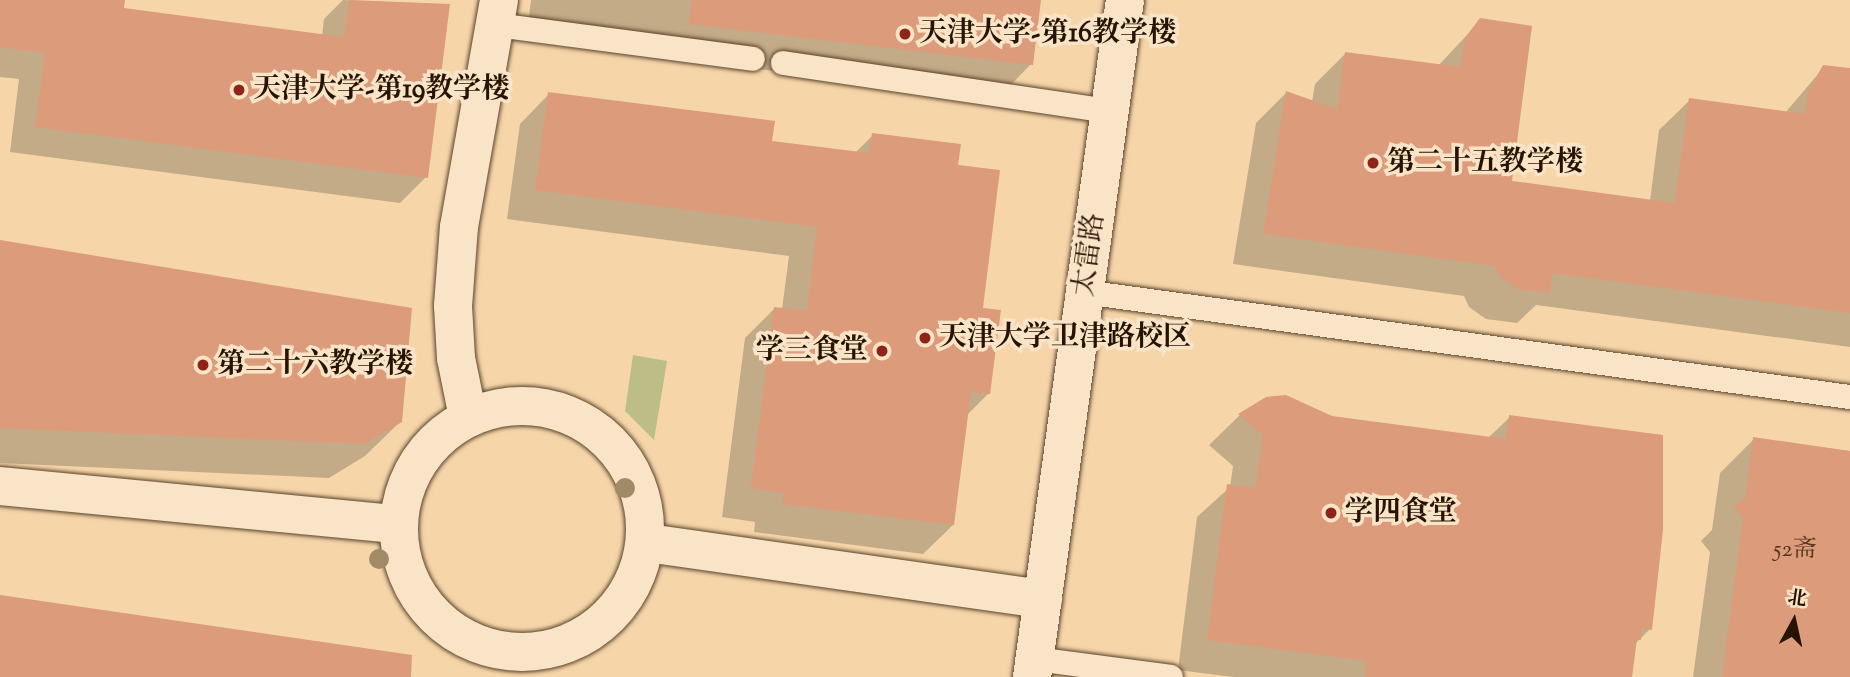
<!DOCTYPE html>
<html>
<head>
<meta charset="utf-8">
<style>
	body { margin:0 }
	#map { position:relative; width:1850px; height:677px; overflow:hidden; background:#f6d6a9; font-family:"Sorts Mill Goudy","Noto Serif SC",serif }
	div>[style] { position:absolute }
	.green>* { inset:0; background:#bdbd87 }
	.shadow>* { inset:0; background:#0003 }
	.building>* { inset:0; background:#dc9b7a }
	.roads { filter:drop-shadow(0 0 2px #5b442b) drop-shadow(0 0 2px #5b442b) }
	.service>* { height:24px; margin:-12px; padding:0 12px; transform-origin:12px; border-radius:12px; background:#f9e4c7 }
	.minor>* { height:38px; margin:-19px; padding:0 19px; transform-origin:19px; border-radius:19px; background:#f9e4c7 }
	.minor>.ring { margin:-19px; padding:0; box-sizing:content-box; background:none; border:38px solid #f9e4c7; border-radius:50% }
	.tertiary>* { height:38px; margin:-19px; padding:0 19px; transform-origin:19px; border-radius:19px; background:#f9e4c7 }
	.trees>* { width:20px; height:20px; margin:-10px; border-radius:50%; background:#a18b66 }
	.dots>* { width:19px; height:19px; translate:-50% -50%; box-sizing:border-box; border:4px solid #f9e4c7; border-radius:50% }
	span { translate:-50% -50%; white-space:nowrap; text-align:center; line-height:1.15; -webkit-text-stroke:7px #f9e4c7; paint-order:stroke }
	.number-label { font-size:24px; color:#54351f }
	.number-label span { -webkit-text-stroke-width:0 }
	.poi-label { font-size:28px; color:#271301; font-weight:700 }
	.left { translate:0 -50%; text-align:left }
	.right { translate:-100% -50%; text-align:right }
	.street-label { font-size:28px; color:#271301 }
	.north { position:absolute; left:1759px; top:586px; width:70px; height:70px; -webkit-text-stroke:5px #f9e4c7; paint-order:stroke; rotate:8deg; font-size:19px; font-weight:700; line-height:28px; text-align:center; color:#271301 }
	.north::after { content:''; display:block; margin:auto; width:24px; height:32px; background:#271301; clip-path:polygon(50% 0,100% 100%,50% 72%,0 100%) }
</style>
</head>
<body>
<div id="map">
	<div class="green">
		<div style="clip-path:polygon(633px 355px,667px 361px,654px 440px,625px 411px)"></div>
	</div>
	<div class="shadow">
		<div style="clip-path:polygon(0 0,123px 0,122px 10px,322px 36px,324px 19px,343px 0,448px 5px,426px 177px,400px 203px,10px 152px,19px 79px,0 77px)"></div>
		<div style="clip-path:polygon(531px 0,1039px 0,1031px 64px,998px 98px,526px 41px)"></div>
		<div style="clip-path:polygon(1481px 20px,1510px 182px,1650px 201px,1659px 130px,1690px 100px,1785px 113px,1824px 67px,1850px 70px,1850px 347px,1536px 305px,1517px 323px,1486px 319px,1469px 307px,1464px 296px,1233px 264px,1256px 123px,1286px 93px,1312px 102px,1315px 84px,1345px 54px,1438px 66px)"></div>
		<div style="clip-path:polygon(549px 94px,770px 143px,855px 153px,873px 135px,956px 166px,981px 309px,989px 393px,967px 415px,953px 525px,923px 554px,754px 532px,755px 522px,722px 517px,745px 338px,774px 309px,782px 309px,789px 256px,507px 219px,520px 124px)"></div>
		<div style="clip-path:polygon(0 242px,400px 422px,365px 456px,329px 478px,0 463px)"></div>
		<div style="clip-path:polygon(1240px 415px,1331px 418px,1488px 438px,1510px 417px,1650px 629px,1634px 645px,1630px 677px,1233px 677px,1178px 670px,1197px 517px,1230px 487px,1233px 466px,1209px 445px)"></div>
		<div style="clip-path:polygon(1754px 439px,1850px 451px,1850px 677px,1693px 677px,1710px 552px,1701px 541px,1712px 530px,1720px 473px)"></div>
	</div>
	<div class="building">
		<div style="clip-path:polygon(0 0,125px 0,124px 8px,344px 37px,349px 0,450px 4px,428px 178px,35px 127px,45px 53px,0 47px)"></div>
		<div style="clip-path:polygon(691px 0,1041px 0,1033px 65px,689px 24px)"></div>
		<div style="clip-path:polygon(1480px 18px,1532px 26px,1512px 181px,1565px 188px,1675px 203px,1689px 98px,1805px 114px,1808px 92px,1823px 65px,1850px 68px,1850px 313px,1552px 273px,1550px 293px,1517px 289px,1499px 276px,1495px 266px,1263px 234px,1286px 91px,1337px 109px,1345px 52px,1461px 67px,1465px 38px)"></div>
		<div style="clip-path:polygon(548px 92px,775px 121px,772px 141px,869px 153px,872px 133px,961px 144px,958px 165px,1000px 170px,983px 308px,1001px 310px,990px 394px,971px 392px,954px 525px,782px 504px,784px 493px,751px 488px,774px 307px,807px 311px,817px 227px,535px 190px)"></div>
		<div style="clip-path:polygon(0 240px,412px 308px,402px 422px,364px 444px,0 428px)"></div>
		<div style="clip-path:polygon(1286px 395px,1332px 416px,1506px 439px,1509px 415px,1663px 435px,1663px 530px,1652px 630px,1642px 628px,1641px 640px,1637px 639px,1632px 677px,1365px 677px,1367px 661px,1207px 640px,1227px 484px,1255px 488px,1263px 435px,1238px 414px,1266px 397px)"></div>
		<div style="clip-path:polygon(1753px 437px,1850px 451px,1850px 677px,1722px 677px,1743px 518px,1734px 506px,1745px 499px)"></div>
		<div style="clip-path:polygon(0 595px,412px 655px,411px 677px,0 677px)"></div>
	</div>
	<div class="roads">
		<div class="service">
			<div style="left:496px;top:25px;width:259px;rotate:7.5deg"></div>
			<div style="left:783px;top:63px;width:330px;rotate:8.4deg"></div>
			<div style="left:1084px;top:292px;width:773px;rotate:7.81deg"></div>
			<div style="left:1035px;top:659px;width:137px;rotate:7.5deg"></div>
		</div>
		<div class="minor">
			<div class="ring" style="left:399px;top:406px;width:208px;height:208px"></div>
			<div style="left:468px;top:417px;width:60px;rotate:-101.5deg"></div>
			<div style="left:456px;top:358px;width:52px;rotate:-93.3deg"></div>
			<div style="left:453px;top:306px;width:79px;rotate:-85.7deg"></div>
			<div style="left:459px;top:227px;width:230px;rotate:-80deg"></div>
			<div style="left:0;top:486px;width:399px;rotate:5.5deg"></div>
			<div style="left:648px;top:543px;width:399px;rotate:8.1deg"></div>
		</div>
		<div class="tertiary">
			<div style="left:1032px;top:677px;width:683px;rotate:-82.18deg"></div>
		</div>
	</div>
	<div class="trees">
		<div style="left:625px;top:488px"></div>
		<div style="left:379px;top:559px"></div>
	</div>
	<div class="dots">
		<div style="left:905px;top:34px;background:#8f2418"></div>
		<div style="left:239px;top:90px;background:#8f2418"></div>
		<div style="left:1373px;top:163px;background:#8f2418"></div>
		<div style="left:925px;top:338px;background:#8f2418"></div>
		<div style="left:882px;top:351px;background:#8f2418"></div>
		<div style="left:203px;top:365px;background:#8f2418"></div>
		<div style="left:1331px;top:513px;background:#8f2418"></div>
	</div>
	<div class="number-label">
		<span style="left:1795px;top:551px">52斋</span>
	</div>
	<div class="poi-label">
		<span class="left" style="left:919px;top:34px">天津大学-第16教学楼</span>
		<span class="left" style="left:253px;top:90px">天津大学-第19教学楼</span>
		<span class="left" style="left:1387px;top:163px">第二十五教学楼</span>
		<span class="left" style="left:939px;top:338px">天津大学卫津路校区</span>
		<span class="right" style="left:868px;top:351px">学三食堂</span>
		<span class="left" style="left:217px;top:365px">第二十六教学楼</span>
		<span class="left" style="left:1345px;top:513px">学四食堂</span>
	</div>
	<div class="street-label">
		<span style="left:1090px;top:255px;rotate:-82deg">太雷路</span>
	</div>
	<div class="north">北</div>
</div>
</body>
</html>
